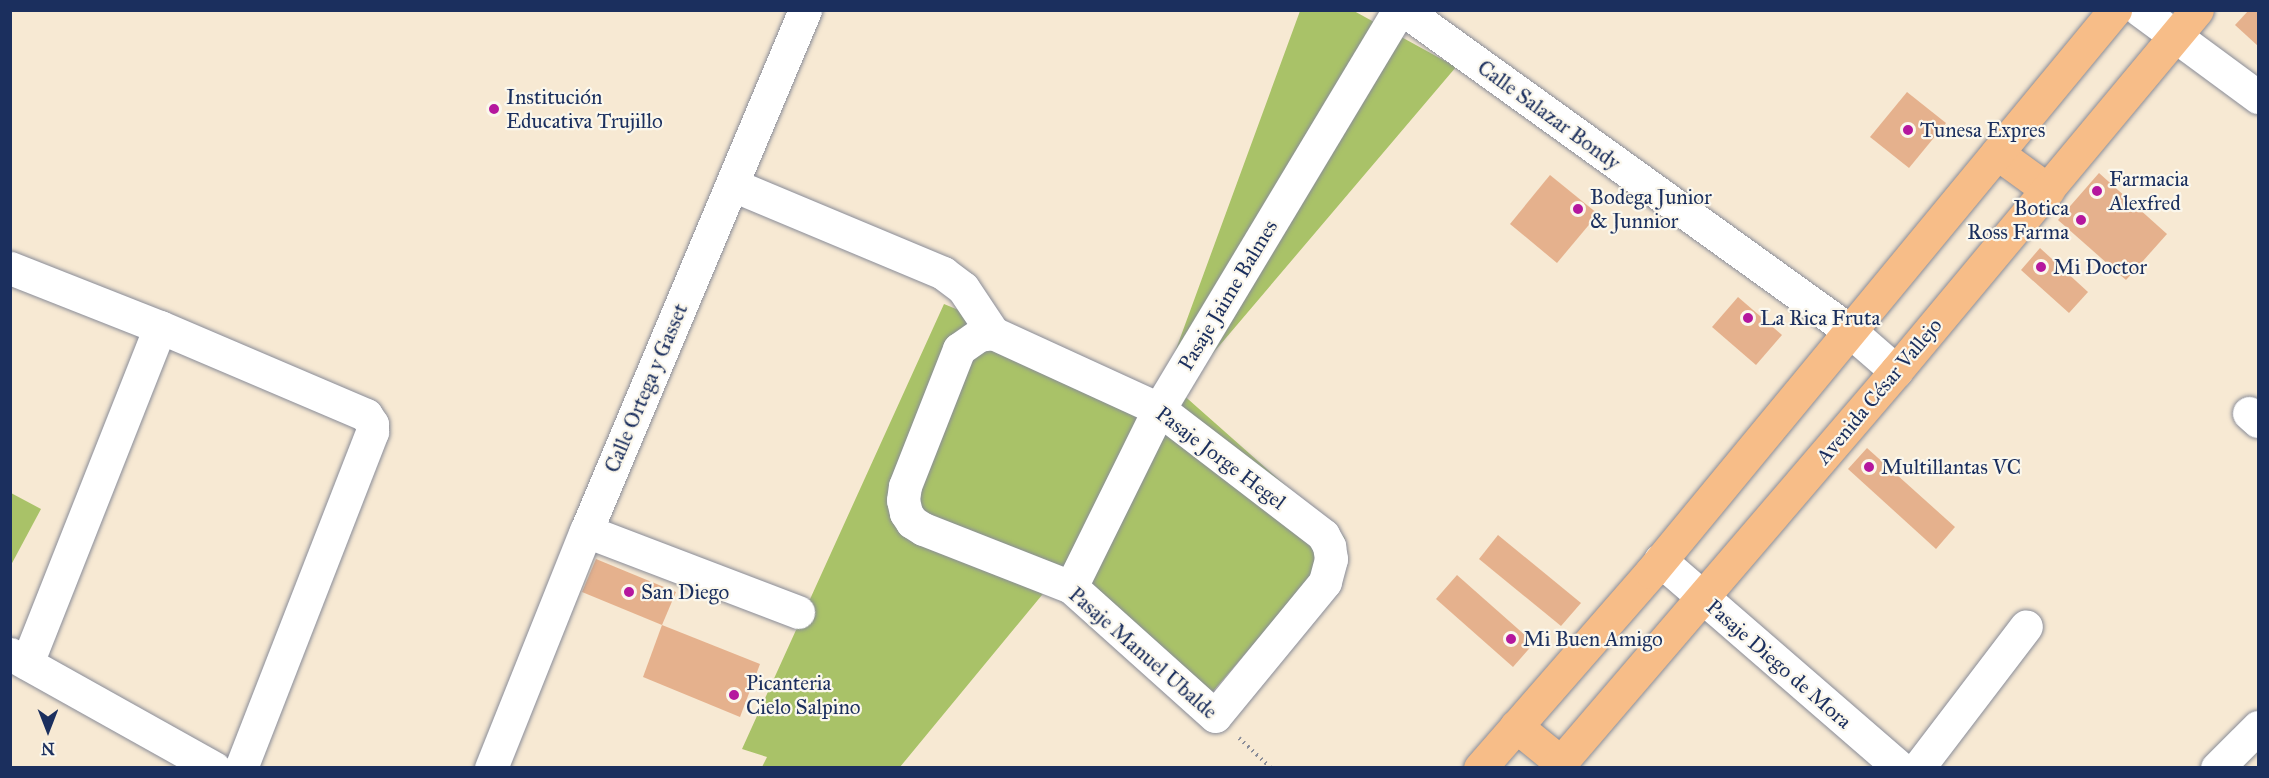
<!DOCTYPE html>
<html>
<head>
<meta charset="utf-8">
<style>
	body { margin:0 }
	#map { position:relative; width:2269px; height:778px; overflow:hidden; background:#f7e9d3; font-family:"IM FELL Great Primer",serif }
	div>[style] { position:absolute }
	.green>* { inset:0; background:#a9c268 }
	.building>* { inset:0; background:#e5b18d }
	.path>* { height:4px; margin-top:-2px; transform-origin:0; background:repeating-linear-gradient(90deg,#898c98 0 1.5px,transparent 0 6px) }
	.roads { filter:drop-shadow(0 0 2px #898c98) drop-shadow(0 0 2px #898c98) }
	.minor>* { height:33px; margin:-16.5px; padding:0 16.5px; transform-origin:16.5px; border-radius:16.5px; background:#fff }
	.major>* { height:33px; margin:-16.5px; padding:0 16.5px; transform-origin:16.5px; border-radius:16.5px; background:#f7bd88 }
	.dots>* { width:16px; height:16px; translate:-50% -50%; box-sizing:border-box; border:3px solid #fbf7ec; border-radius:50% }
	span { translate:-50% -50%; white-space:nowrap; text-align:center; line-height:1.15; -webkit-text-stroke:4.5px #fbf7ec; paint-order:stroke }
	.poi-label { font-size:21px; color:#1b2f5e }
	.left { translate:0 -50%; text-align:left }
	.right { translate:-100% -50%; text-align:right }
	.street-label { font-size:21px; color:#1b2f5e }
	.frame { position:absolute; inset:0; border:12px solid #1b2f5e; pointer-events:none }
	.north { position:absolute; left:18px; top:700px; width:60px; height:60px; -webkit-text-stroke:4px #fbf7ec; paint-order:stroke; rotate:180deg; font-size:16px; font-weight:700; line-height:24px; text-align:center; color:#1b2f5e }
	.north::after { content:''; display:block; margin:auto; width:21px; height:27px; background:#1b2f5e; clip-path:polygon(50% 0,100% 100%,50% 72%,0 100%) }
</style>
</head>
<body>
<div id="map">
	<div class="green">
		<div style="clip-path:polygon(1300px 11px,1354px 11px,1456px 67px,1180px 392px,1345px 538px,1208px 697px,1061px 572px,900px 767px,762px 767px,767px 757px,742px 749px,944px 304px,1160px 393px)"></div>
		<div style="clip-path:polygon(11px 493px,41px 509px,11px 565px)"></div>
	</div>
	<div class="building">
		<div style="clip-path:polygon(2249px 10px,2258px 10px,2258px 46px,2235px 25px)"></div>
		<div style="clip-path:polygon(1907px 92px,1946px 123px,1909px 168px,1870px 137px)"></div>
		<div style="clip-path:polygon(2099px 173px,2167px 234px,2126px 280px,2058px 220px)"></div>
		<div style="clip-path:polygon(1550px 175px,1598px 214px,1557px 263px,1510px 224px)"></div>
		<div style="clip-path:polygon(2040px 248px,2088px 292px,2069px 313px,2021px 270px)"></div>
		<div style="clip-path:polygon(1738px 297px,1782px 335px,1756px 365px,1712px 327px)"></div>
		<div style="clip-path:polygon(1867px 448px,1955px 527px,1936px 549px,1848px 469px)"></div>
		<div style="clip-path:polygon(1498px 535px,1581px 603px,1561px 626px,1479px 559px)"></div>
		<div style="clip-path:polygon(596px 559px,676px 592px,662px 625px,582px 592px)"></div>
		<div style="clip-path:polygon(1457px 575px,1534px 643px,1513px 667px,1436px 599px)"></div>
		<div style="clip-path:polygon(662px 625px,760px 664px,740px 717px,643px 677px)"></div>
	</div>
	<div class="path">
		<div style="left:1239px;top:738px;width:44px;rotate:43.2deg"></div>
	</div>
	<div class="roads">
		<div class="minor">
			<div style="left:1404px;top:10px;width:550px;rotate:35.74deg"></div>
			<div style="left:1850px;top:331px;width:61px;rotate:41deg"></div>
			<div style="left:2140px;top:10px;width:147px;rotate:36.4deg"></div>
			<div style="left:733px;top:185px;width:228px;rotate:22.7deg"></div>
			<div style="left:943px;top:273px;width:25px;rotate:37deg"></div>
			<div style="left:963px;top:288px;width:54px;rotate:56.3deg"></div>
			<div style="left:10px;top:268px;width:161px;rotate:21.5deg"></div>
			<div style="left:160px;top:327px;width:224px;rotate:23.1deg"></div>
			<div style="left:366px;top:415px;width:11px;rotate:56deg"></div>
			<div style="left:372px;top:424px;width:8px;rotate:90deg"></div>
			<div style="left:372px;top:432px;width:361px;rotate:111.3deg"></div>
			<div style="left:993px;top:333px;width:183px;rotate:24.6deg"></div>
			<div style="left:1159px;top:409px;width:207px;rotate:37.5deg"></div>
			<div style="left:1323px;top:535px;width:13px;rotate:61deg"></div>
			<div style="left:1329px;top:546px;width:13px;rotate:81deg"></div>
			<div style="left:1331px;top:559px;width:24px;rotate:105deg"></div>
			<div style="left:1325px;top:582px;width:173px;rotate:129.4deg"></div>
			<div style="left:1215px;top:716px;width:193px;rotate:-138.1deg"></div>
			<div style="left:1071px;top:587px;width:159px;rotate:-158.6deg"></div>
			<div style="left:923px;top:529px;width:13px;rotate:-148deg"></div>
			<div style="left:912px;top:522px;width:11px;rotate:-124deg"></div>
			<div style="left:906px;top:513px;width:13px;rotate:-103deg"></div>
			<div style="left:903px;top:500px;width:14px;rotate:-82deg"></div>
			<div style="left:905px;top:486px;width:147px;rotate:-68.5deg"></div>
			<div style="left:959px;top:349px;width:24px;rotate:-35deg"></div>
			<div style="left:979px;top:335px;width:14px;rotate:-8deg"></div>
			<div style="left:2249px;top:413px;width:12px;rotate:42deg"></div>
			<div style="left:586px;top:531px;width:227px;rotate:20.9deg"></div>
			<div style="left:1660px;top:560px;width:318px;rotate:40.9deg"></div>
			<div style="left:1071px;top:587px;width:199px;rotate:-63.7deg"></div>
			<div style="left:1159px;top:409px;width:466px;rotate:-59deg"></div>
			<div style="left:10px;top:654px;width:234px;rotate:29.2deg"></div>
			<div style="left:27px;top:663px;width:361px;rotate:-68.4deg"></div>
			<div style="left:491px;top:768px;width:255px;rotate:-68.2deg"></div>
			<div style="left:586px;top:531px;width:565px;rotate:-67.2deg"></div>
			<div style="left:1918px;top:768px;width:178px;rotate:-52.7deg"></div>
			<div style="left:2217px;top:768px;width:58px;rotate:-45deg"></div>
		</div>
		<div class="major">
			<div style="left:1997px;top:153px;width:63px;rotate:36deg"></div>
			<div style="left:1516px;top:726px;width:57px;rotate:39.3deg"></div>
			<div style="left:1480px;top:768px;width:260px;rotate:-48.9deg"></div>
			<div style="left:1651px;top:572px;width:729px;rotate:-50.46deg"></div>
			<div style="left:1556px;top:768px;width:523px;rotate:-49.42deg"></div>
			<div style="left:1896px;top:371px;width:470px;rotate:-50.2deg"></div>
		</div>
	</div>
	<div class="dots">
		<div style="left:494px;top:109px;background:#b5179e"></div>
		<div style="left:1908px;top:130px;background:#b5179e"></div>
		<div style="left:2097px;top:191px;background:#b5179e"></div>
		<div style="left:1578px;top:209px;background:#b5179e"></div>
		<div style="left:2081px;top:220px;background:#b5179e"></div>
		<div style="left:2041px;top:267px;background:#b5179e"></div>
		<div style="left:1748px;top:318px;background:#b5179e"></div>
		<div style="left:1869px;top:467px;background:#b5179e"></div>
		<div style="left:629px;top:592px;background:#b5179e"></div>
		<div style="left:1511px;top:639px;background:#b5179e"></div>
		<div style="left:734px;top:695px;background:#b5179e"></div>
	</div>
	<div class="poi-label">
		<span class="left" style="left:506px;top:109px">Institución<br>Educativa Trujillo</span>
		<span class="left" style="left:1920px;top:130px">Tunesa Expres</span>
		<span class="left" style="left:2109px;top:191px">Farmacia<br>Alexfred</span>
		<span class="left" style="left:1590px;top:209px">Bodega Junior<br>&amp; Junnior</span>
		<span class="right" style="left:2069px;top:220px">Botica<br>Ross Farma</span>
		<span class="left" style="left:2053px;top:267px">Mi Doctor</span>
		<span class="left" style="left:1760px;top:318px">La Rica Fruta</span>
		<span class="left" style="left:1881px;top:467px">Multillantas VC</span>
		<span class="left" style="left:641px;top:592px">San Diego</span>
		<span class="left" style="left:1523px;top:639px">Mi Buen Amigo</span>
		<span class="left" style="left:746px;top:695px">Picanteria<br>Cielo Salpino</span>
	</div>
	<div class="street-label">
		<span style="left:1549px;top:115px;rotate:36deg">Calle Salazar Bondy</span>
		<span style="left:1228px;top:295px;rotate:-59deg">Pasaje Jaime Balmes</span>
		<span style="left:646px;top:388px;rotate:-67deg">Calle Ortega y Gasset</span>
		<span style="left:1879px;top:391px;rotate:-50deg">Avenida César Vallejo</span>
		<span style="left:1221px;top:458px;rotate:37deg">Pasaje Jorge Hegel</span>
		<span style="left:1143px;top:653px;rotate:41deg">Pasaje Manuel Ubalde</span>
		<span style="left:1779px;top:664px;rotate:41deg">Pasaje Diego de Mora</span>
	</div>
	<div class="frame"></div>
	<div class="north">N</div>
</div>
</body>
</html>
